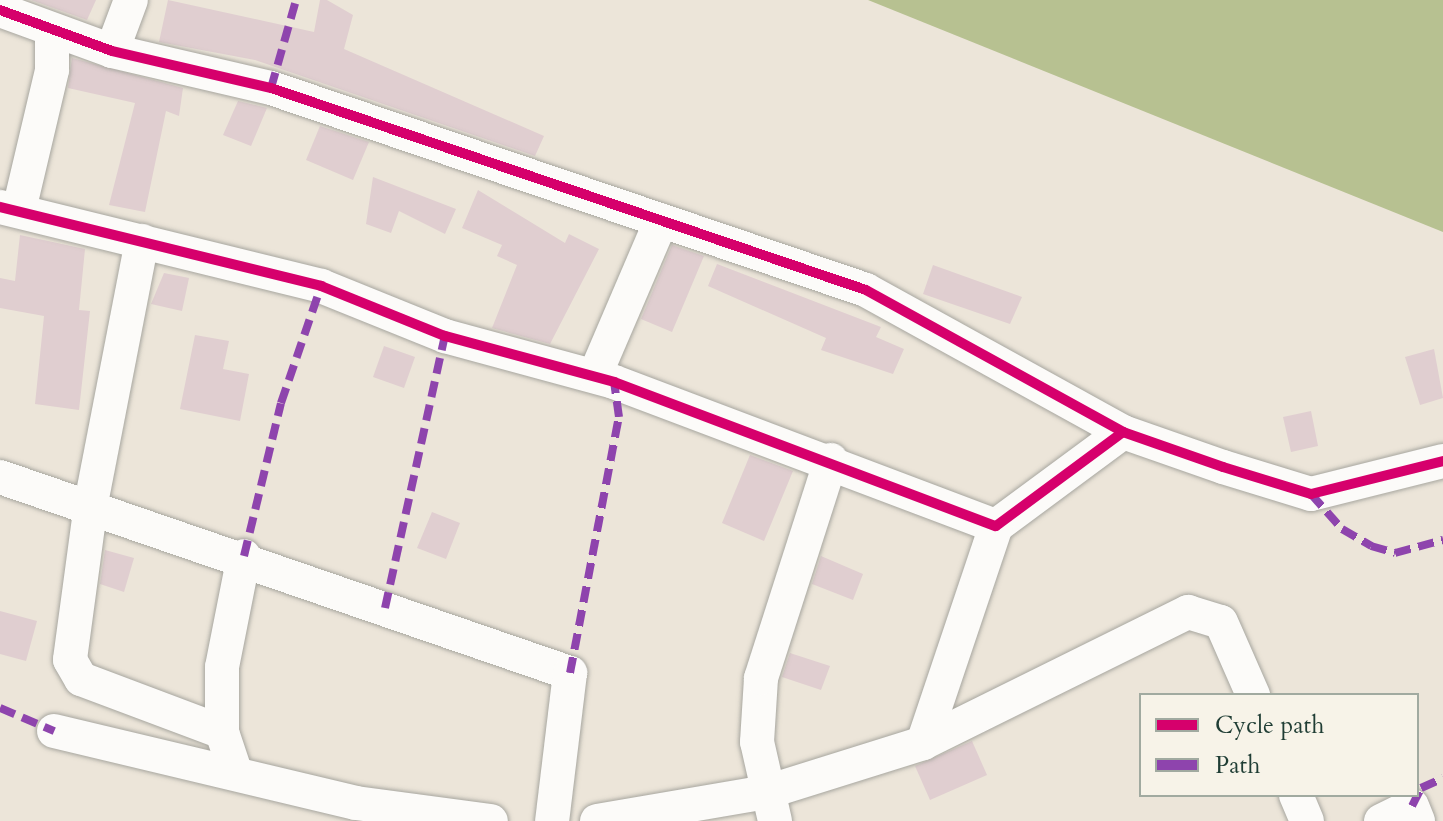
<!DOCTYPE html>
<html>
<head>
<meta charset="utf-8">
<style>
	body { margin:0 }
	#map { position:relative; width:1443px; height:821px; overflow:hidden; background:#ece5d9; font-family:Cardo,serif }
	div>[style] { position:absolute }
	.forest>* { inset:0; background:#b7c191 }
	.building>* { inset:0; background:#e0ced0 }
	.roads { filter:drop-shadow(0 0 2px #a7a69f) drop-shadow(0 0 2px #a7a69f) }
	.minor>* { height:34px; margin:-17px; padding:0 17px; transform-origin:17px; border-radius:17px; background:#fcfbf9 }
	.quiet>* { height:8px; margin-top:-4px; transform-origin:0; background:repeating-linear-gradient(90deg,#8e44ad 0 16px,transparent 0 24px) }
	.cycleway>* { height:10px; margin:-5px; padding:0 5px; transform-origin:5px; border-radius:5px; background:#d6006c }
	span { translate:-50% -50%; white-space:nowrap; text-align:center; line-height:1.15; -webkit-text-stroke:8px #f7f3e8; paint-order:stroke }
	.legend { position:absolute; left:1139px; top:693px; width:280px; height:104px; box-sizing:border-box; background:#f7f3e8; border:2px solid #a1aaa0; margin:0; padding:10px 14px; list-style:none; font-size:24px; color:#1f3d34 }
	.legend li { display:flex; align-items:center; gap:16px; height:40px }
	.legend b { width:40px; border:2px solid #a1aaa0 }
</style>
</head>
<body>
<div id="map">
	<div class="forest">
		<div style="clip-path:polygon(868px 0,1443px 0,1443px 232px)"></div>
	</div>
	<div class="building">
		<div style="clip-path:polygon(31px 0,96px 0,87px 20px)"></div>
		<div style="clip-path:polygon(168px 0,314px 32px,320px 0,327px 0,353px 15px,344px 49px,544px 136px,535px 156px,255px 60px,159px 42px)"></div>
		<div style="clip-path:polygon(72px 58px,183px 88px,179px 116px,166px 111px,145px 212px,109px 205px,135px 103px,68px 88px)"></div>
		<div style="clip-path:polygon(238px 101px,267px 108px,251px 146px,223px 135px)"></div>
		<div style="clip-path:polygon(320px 126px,369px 142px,353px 180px,306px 160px)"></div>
		<div style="clip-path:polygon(373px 177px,456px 209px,445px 234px,399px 211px,391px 233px,366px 224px)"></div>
		<div style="clip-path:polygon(478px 190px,565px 243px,569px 234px,599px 249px,550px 344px,492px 328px,517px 265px,497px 256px,502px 245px,462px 228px)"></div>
		<div style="clip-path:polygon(20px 235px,85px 249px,79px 310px,90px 311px,79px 410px,35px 404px,44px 316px,0 308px,0 278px,15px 281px)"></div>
		<div style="clip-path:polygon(672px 245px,704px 256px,672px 332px,641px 319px)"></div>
		<div style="clip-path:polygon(717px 264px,881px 327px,876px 337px,904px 349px,893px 374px,821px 350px,826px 338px,708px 286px)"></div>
		<div style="clip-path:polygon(933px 265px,1022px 297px,1010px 324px,923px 294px)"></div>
		<div style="clip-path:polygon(164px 273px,189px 278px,182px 311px,151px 304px)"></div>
		<div style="clip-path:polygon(195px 335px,229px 341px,223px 369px,249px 374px,240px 421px,180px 409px)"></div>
		<div style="clip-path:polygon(384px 346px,415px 357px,404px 388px,373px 377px)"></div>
		<div style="clip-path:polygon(1434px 349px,1443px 398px,1420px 405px,1405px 357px)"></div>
		<div style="clip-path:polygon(1311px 411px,1318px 446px,1291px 452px,1283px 417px)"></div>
		<div style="clip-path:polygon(750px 455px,793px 471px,764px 541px,722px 523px)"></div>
		<div style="clip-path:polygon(432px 512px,460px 523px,446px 559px,417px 548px)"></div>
		<div style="clip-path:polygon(105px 550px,134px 558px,124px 592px,100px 584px)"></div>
		<div style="clip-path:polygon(821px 556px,863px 574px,853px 600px,812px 584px)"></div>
		<div style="clip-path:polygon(0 611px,37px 621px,26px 661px,0 654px)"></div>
		<div style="clip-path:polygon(790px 653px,830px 666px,821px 690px,782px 677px)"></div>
		<div style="clip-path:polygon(972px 741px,987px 775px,930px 800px,915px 766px)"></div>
	</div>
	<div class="roads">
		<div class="minor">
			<div style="left:0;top:10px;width:119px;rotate:20.1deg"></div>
			<div style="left:112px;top:51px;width:163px;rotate:13.1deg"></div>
			<div style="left:271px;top:88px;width:628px;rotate:18.75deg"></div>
			<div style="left:866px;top:290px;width:294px;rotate:28.9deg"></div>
			<div style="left:1123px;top:432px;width:106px;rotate:19.3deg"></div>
			<div style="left:1223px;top:467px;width:92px;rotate:17.1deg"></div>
			<div style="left:1311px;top:494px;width:136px;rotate:-14deg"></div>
			<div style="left:112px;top:51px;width:54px;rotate:-69.6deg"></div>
			<div style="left:0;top:207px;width:331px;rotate:13.8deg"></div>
			<div style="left:321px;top:286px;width:134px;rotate:22deg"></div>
			<div style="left:445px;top:336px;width:175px;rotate:15.2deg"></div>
			<div style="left:614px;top:382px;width:408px;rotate:20.7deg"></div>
			<div style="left:996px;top:526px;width:158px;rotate:-36.5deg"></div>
			<div style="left:19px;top:210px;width:144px;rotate:-76.7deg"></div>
			<div style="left:52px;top:70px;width:38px;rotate:-90deg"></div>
			<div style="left:142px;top:241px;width:268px;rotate:101deg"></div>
			<div style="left:91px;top:504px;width:157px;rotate:97.7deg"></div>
			<div style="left:70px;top:660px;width:22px;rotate:60deg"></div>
			<div style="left:81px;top:679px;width:151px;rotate:20.6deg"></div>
			<div style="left:222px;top:732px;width:41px;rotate:71.6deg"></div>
			<div style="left:595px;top:375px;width:168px;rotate:-66.8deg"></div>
			<div style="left:0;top:477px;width:603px;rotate:18.98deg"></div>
			<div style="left:570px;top:673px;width:149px;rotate:96.9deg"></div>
			<div style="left:54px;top:731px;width:310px;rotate:13.4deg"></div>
			<div style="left:356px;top:803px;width:136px;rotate:7.6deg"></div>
			<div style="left:222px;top:732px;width:65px;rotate:-90deg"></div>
			<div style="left:222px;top:667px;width:113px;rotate:-78.8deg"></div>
			<div style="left:923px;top:743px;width:229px;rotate:-71.4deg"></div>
			<div style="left:1296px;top:795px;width:28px;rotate:67deg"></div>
			<div style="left:597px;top:821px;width:172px;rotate:-9.7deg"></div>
			<div style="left:767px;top:792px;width:164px;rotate:-17.4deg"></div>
			<div style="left:923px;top:743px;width:296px;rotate:-26.3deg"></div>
			<div style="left:1188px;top:612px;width:34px;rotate:17deg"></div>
			<div style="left:1221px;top:622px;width:80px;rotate:66.3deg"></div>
			<div style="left:775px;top:821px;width:81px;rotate:-102.8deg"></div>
			<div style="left:757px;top:742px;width:64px;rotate:-86.4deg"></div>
			<div style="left:761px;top:678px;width:229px;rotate:-72.2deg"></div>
			<div style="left:1381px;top:821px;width:34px;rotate:-26deg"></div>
			<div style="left:1412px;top:806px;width:16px;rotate:68deg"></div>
		</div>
	</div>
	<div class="quiet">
		<div style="left:271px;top:88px;width:91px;rotate:-74.1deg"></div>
		<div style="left:1311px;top:494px;width:47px;rotate:48.5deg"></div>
		<div style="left:1342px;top:529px;width:34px;rotate:30deg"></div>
		<div style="left:1371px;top:546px;width:25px;rotate:16deg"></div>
		<div style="left:1395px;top:553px;width:50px;rotate:-15.2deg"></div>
		<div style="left:244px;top:556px;width:157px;rotate:-76.4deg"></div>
		<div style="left:281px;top:403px;width:124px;rotate:-71.1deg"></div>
		<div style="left:385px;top:608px;width:279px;rotate:-77.6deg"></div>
		<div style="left:570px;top:673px;width:261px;rotate:-79.2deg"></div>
		<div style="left:619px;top:417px;width:35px;rotate:-98deg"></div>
		<div style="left:0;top:708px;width:59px;rotate:23.1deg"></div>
		<div style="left:1412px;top:806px;width:20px;rotate:-63deg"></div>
		<div style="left:1421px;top:788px;width:24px;rotate:-24deg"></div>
	</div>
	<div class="cycleway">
		<div style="left:0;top:10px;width:119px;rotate:20.1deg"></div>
		<div style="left:112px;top:51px;width:163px;rotate:13.1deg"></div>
		<div style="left:271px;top:88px;width:628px;rotate:18.75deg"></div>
		<div style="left:866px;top:290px;width:294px;rotate:28.9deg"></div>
		<div style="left:1123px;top:432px;width:106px;rotate:19.3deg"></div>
		<div style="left:1223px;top:467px;width:92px;rotate:17.1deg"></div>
		<div style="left:1311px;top:494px;width:136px;rotate:-14deg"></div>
		<div style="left:0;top:207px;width:331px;rotate:13.8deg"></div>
		<div style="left:321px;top:286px;width:134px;rotate:22deg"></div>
		<div style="left:445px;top:336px;width:175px;rotate:15.2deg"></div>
		<div style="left:614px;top:382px;width:408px;rotate:20.7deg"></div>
		<div style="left:996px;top:526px;width:158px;rotate:-36.5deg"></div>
	</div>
	<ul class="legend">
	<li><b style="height:10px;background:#d6006c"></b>Cycle path</li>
	<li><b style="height:10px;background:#8e44ad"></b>Path</li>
	</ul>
</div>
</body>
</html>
